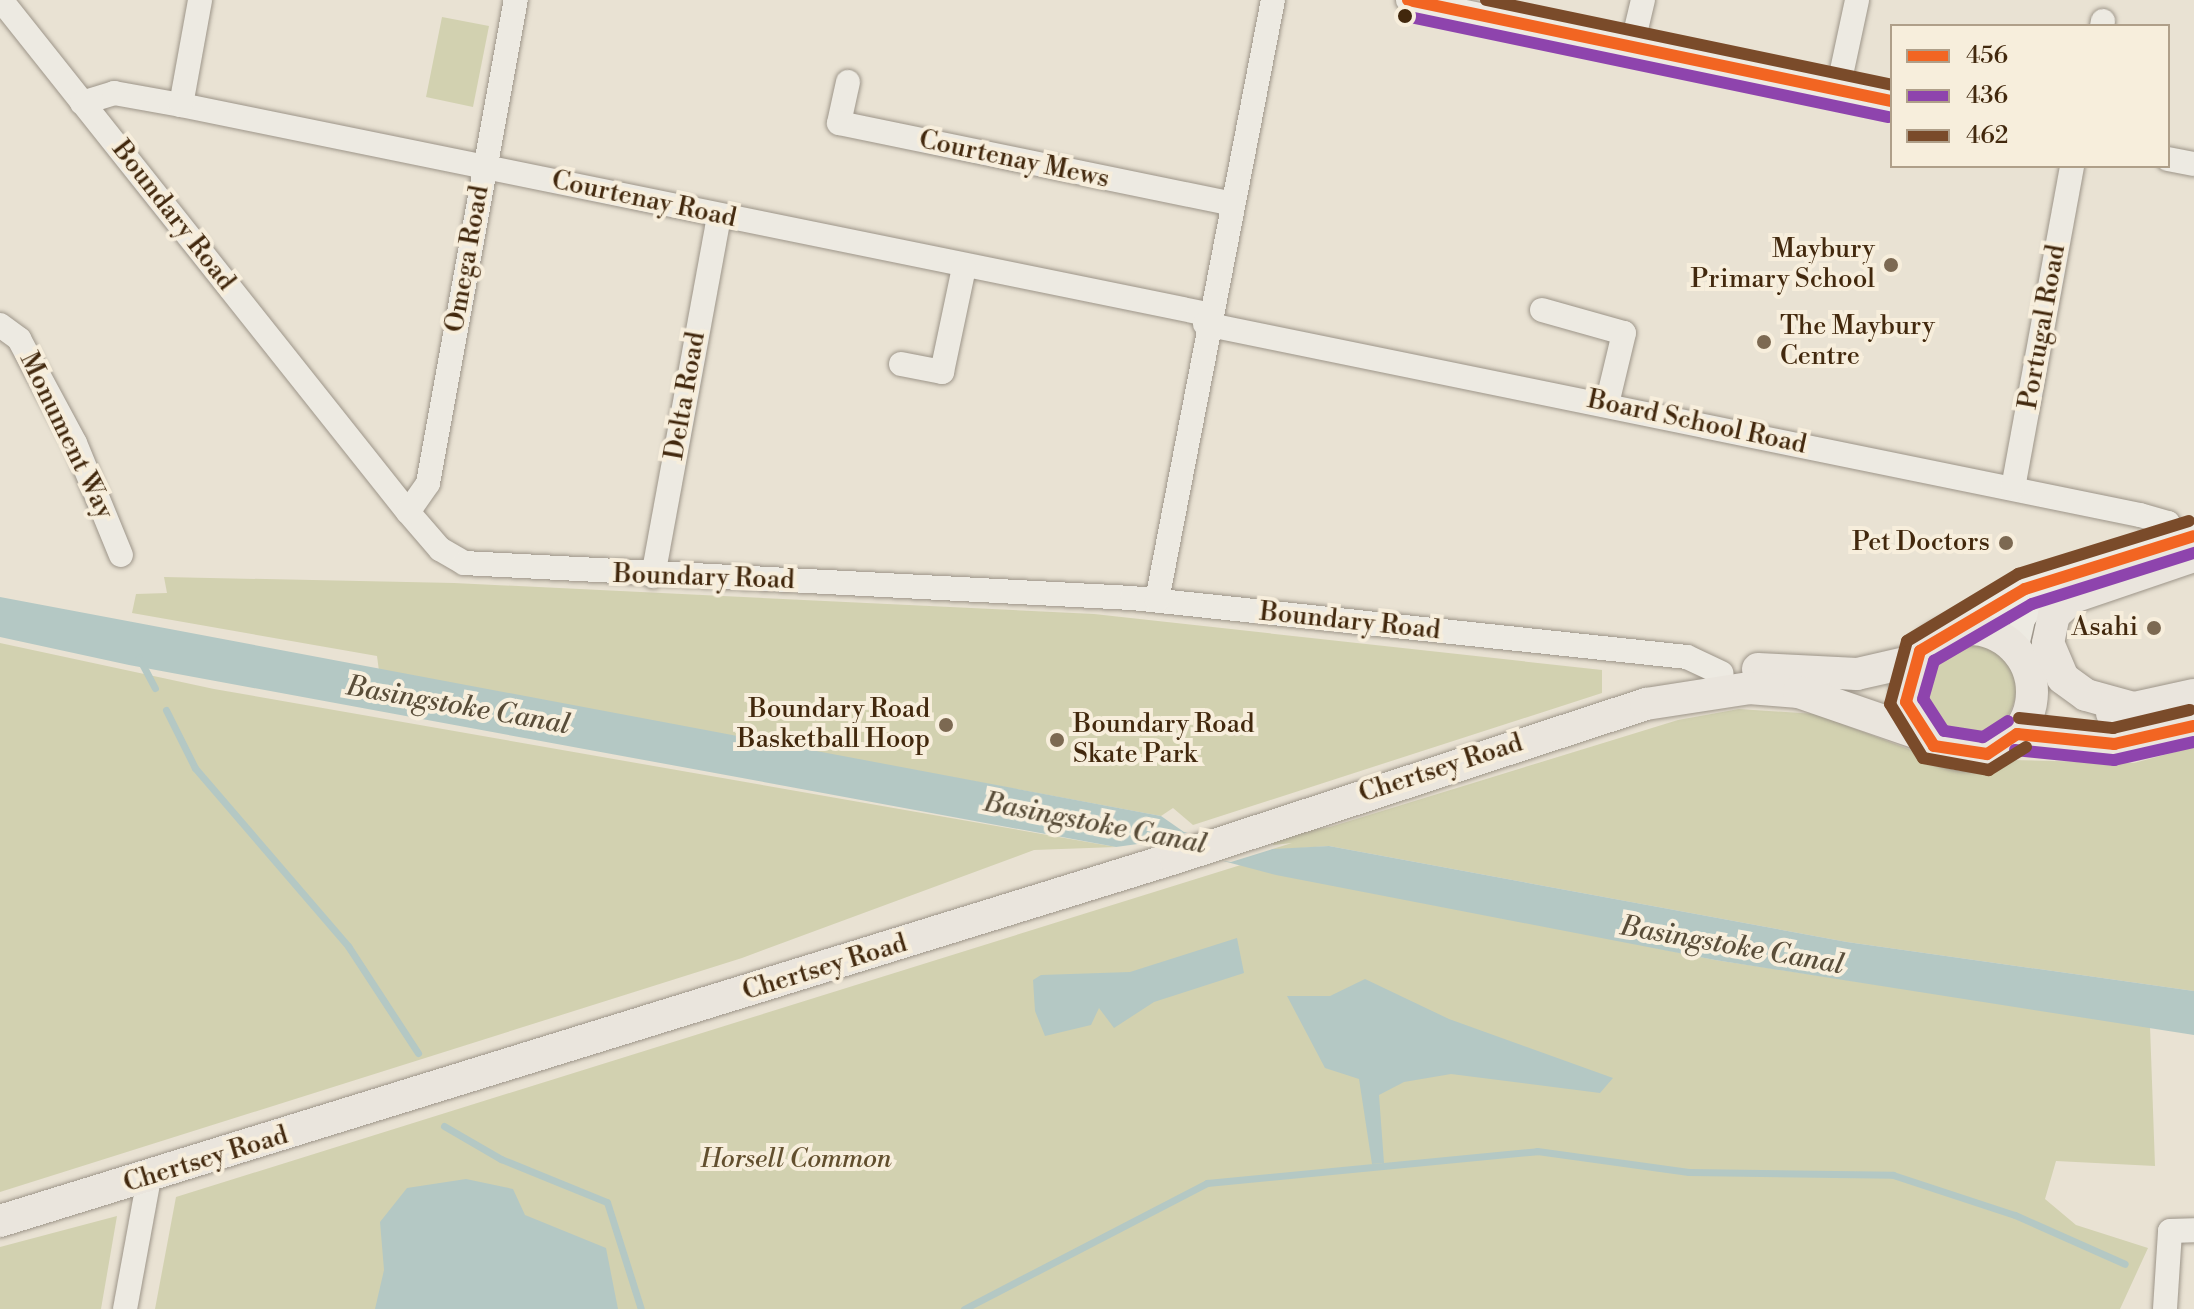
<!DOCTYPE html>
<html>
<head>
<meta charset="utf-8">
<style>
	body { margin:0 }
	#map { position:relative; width:2194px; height:1309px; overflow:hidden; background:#e9e2d3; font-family:"Libre Bodoni",serif }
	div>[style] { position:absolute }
	.green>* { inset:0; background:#d2d1b0 }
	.round { border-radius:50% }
	.water>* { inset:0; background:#b4c8c4 }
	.pier>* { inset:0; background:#e9e2d3 }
	.stream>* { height:7px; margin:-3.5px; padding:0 3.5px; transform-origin:3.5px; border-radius:3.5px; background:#b4c8c4 }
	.roads { filter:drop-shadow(0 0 2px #9d9589) drop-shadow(0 0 2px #9d9589) }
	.minor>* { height:24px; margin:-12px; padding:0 12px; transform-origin:12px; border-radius:12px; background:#edeae2 }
	.major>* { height:32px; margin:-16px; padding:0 16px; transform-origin:16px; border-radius:16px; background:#eae5dd }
	.major>.ring { margin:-16px; padding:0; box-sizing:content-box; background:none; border:32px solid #eae5dd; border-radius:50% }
	.bus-1>* { height:12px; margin:-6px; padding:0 6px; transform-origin:6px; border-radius:6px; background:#f26522 }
	.bus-2>* { height:12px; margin:-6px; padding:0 6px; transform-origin:6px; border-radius:6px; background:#8e44ad }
	.bus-3>* { height:12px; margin:-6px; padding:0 6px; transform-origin:6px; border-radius:6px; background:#7a4b2a }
	.dots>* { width:22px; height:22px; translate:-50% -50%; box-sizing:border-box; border:4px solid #f7eedc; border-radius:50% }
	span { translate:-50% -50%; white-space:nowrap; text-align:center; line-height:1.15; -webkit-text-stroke:8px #f7eedc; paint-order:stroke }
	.street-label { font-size:26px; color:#42280d }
	.poi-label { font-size:26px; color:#42280d }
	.right { translate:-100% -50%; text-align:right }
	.left { translate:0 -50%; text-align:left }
	.park-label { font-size:26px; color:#624f2e; font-style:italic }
	.water-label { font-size:28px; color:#594d39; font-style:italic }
	.legend { position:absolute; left:1890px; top:24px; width:280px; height:144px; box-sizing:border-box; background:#f7eedc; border:2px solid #af9f89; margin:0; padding:10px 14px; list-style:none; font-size:24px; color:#42280d }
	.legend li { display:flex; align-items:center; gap:16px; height:40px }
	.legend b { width:40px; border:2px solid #af9f89 }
</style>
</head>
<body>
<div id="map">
	<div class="green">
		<div style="clip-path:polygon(442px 17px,489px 26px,473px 107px,426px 97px)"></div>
		<div style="clip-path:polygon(164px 577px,454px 583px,1094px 614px,1602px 670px,1602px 693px,1193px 825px,1173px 808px,1161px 816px,379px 671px,377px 656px,132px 613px,136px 594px,167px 593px)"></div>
		<div style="clip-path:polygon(0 643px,214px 689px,1116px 847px,1034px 850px,742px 958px,0 1192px)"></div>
		<div class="round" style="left:1924px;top:643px;width:92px;height:92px"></div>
		<div style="clip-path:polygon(1739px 709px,1816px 714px,1969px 772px,2010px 760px,2134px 763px,2194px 747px,2194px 991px,1847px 942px,1329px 846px,1273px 850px,1273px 836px,1330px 827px,1678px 720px)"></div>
		<div style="clip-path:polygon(1244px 864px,1715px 960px,2150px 1026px,2155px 1166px,2056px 1161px,2045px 1199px,2076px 1225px,2148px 1248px,2120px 1309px,155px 1309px,176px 1197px)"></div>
		<div style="clip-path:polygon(117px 1216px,101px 1309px,0 1309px,0 1247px)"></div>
	</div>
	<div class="water">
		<div style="clip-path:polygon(0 597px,1161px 816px,1184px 832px,1273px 849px,1329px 846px,1847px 942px,2194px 991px,2194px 1035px,1715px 960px,1276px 875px,1152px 842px,1116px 847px,129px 665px,0 637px)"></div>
		<div style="clip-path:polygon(1237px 938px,1244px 973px,1154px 1002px,1114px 1028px,1099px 1008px,1091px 1025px,1045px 1036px,1035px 1011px,1033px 980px,1041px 975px,1130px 972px)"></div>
		<div style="clip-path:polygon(1365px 979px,1449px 1019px,1613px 1078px,1600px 1093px,1451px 1074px,1404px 1082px,1379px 1095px,1384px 1163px,1372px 1164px,1359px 1079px,1325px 1068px,1287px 996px,1330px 996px)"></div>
		<div style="clip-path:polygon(466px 1179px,513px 1189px,525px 1215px,606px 1248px,618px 1309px,375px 1309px,384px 1270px,380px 1222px,407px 1188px)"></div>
	</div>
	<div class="pier">
		<div style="clip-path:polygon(1195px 830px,1274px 845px,1292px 843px,1231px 862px,1137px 848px)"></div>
	</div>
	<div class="stream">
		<div style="left:139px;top:658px;width:34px;rotate:62deg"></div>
		<div style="left:166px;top:710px;width:65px;rotate:63.4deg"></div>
		<div style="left:195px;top:768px;width:235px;rotate:49.3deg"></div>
		<div style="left:348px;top:946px;width:128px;rotate:56.8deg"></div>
		<div style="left:444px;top:1126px;width:66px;rotate:30.1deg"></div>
		<div style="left:501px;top:1159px;width:114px;rotate:22.1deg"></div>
		<div style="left:607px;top:1202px;width:112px;rotate:72.4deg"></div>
		<div style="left:964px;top:1309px;width:274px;rotate:-27.4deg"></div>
		<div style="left:1207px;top:1183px;width:332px;rotate:-5.5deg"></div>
		<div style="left:1537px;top:1151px;width:153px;rotate:7.9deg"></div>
		<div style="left:1689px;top:1172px;width:204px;rotate:0.8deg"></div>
		<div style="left:1893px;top:1175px;width:128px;rotate:18.2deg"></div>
		<div style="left:2015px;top:1215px;width:120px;rotate:24deg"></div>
	</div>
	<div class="roads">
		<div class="minor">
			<div style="left:1px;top:0;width:654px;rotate:51.52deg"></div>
			<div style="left:408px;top:512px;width:49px;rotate:49.1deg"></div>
			<div style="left:440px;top:549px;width:28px;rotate:30deg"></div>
			<div style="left:464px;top:563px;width:669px;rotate:3deg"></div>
			<div style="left:1132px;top:598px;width:558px;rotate:6.07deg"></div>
			<div style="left:1687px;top:657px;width:38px;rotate:25deg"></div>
			<div style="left:1408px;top:0;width:494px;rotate:11.8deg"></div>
			<div style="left:2102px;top:26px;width:5px;rotate:-79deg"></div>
			<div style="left:1632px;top:46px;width:47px;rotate:-76.6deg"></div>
			<div style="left:848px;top:82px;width:42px;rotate:102.4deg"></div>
			<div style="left:839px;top:123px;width:399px;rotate:11.6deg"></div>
			<div style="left:1838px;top:89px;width:91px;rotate:-77.9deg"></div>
			<div style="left:82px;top:103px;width:34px;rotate:-17deg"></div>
			<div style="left:114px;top:93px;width:68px;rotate:10.2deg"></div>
			<div style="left:181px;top:105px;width:1047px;rotate:11.51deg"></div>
			<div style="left:181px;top:105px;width:107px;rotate:-79.7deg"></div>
			<div style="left:2168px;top:159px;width:26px;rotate:11deg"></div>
			<div style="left:1542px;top:310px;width:85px;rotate:15.7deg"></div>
			<div style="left:1624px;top:333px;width:73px;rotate:103.5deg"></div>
			<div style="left:1205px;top:324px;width:954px;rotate:11.55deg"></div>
			<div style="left:2140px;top:515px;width:29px;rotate:16deg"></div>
			<div style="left:2168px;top:523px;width:20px;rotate:63deg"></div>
			<div style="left:0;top:325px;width:24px;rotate:36deg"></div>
			<div style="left:19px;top:339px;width:118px;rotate:61.7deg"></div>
			<div style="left:75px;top:443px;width:121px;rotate:67.7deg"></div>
			<div style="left:901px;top:364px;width:42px;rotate:11deg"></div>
			<div style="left:942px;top:372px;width:106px;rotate:-78.1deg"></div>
			<div style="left:2013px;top:488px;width:327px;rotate:-79.6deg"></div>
			<div style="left:408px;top:512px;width:35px;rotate:-55deg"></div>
			<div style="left:428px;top:483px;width:491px;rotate:-79.7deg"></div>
			<div style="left:653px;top:576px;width:366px;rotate:-79.6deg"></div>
			<div style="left:1157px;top:600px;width:611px;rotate:-79.06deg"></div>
			<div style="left:1955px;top:630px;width:81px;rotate:-30.4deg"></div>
			<div style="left:2025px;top:589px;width:177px;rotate:-17.4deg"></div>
			<div style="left:2016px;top:650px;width:32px;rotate:-77deg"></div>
			<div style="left:2023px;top:619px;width:45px;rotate:-53.1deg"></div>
			<div style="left:125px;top:1309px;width:133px;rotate:-79.6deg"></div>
			<div style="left:2165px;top:1309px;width:78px;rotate:-86.3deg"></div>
			<div style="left:2170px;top:1231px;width:24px;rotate:-2deg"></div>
		</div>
		<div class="major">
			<div class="ring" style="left:1906px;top:629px;width:94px;height:94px"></div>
			<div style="left:1758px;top:669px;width:99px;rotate:2.9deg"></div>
			<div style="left:1857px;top:674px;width:58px;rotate:-12.8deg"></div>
			<div style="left:2133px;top:708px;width:49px;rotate:-164.5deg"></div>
			<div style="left:2086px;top:695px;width:29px;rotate:-144deg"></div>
			<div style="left:2063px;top:678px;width:38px;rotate:-113deg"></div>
			<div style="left:2048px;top:643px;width:29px;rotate:-78deg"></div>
			<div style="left:2054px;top:615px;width:26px;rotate:-43deg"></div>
			<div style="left:2073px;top:597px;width:128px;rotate:-18.7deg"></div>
			<div style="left:2112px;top:713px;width:84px;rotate:-12.4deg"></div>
			<div style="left:2017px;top:734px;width:98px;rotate:5.9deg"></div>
			<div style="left:2114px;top:744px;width:82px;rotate:-12.7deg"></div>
			<div style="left:0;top:1221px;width:1230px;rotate:-17.17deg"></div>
			<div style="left:1175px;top:858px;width:496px;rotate:-18.1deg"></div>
			<div style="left:1646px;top:704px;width:104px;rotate:-8.8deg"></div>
			<div style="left:1749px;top:688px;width:50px;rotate:4.6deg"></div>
			<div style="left:1799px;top:692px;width:129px;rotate:19deg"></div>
		</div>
	</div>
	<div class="bus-1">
		<div style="left:1408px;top:0;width:494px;rotate:11.8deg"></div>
		<div style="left:2017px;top:734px;width:36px;rotate:146deg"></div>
		<div style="left:1987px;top:754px;width:54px;rotate:-171.4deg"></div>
		<div style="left:1934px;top:746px;width:52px;rotate:-122.5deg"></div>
		<div style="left:1906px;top:702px;width:53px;rotate:-74.6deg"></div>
		<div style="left:1920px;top:651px;width:122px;rotate:-30.6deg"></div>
		<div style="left:2025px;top:589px;width:177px;rotate:-17.4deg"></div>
		<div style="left:2017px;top:734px;width:98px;rotate:5.9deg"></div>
		<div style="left:2114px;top:744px;width:82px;rotate:-12.7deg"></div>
	</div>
	<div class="bus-2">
		<div style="left:1405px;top:16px;width:494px;rotate:11.8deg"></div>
		<div style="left:2008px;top:721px;width:30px;rotate:147deg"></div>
		<div style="left:1983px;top:737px;width:39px;rotate:-171deg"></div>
		<div style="left:1944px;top:731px;width:38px;rotate:-123deg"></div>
		<div style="left:1923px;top:699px;width:40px;rotate:-74deg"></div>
		<div style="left:1934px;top:661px;width:113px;rotate:-30.2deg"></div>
		<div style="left:2032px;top:604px;width:170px;rotate:-17.5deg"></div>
		<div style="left:2015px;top:750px;width:100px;rotate:5.8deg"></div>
		<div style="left:2114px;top:760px;width:82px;rotate:-12.7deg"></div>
	</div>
	<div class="bus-3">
		<div style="left:1486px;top:0;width:415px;rotate:11.8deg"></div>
		<div style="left:2019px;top:718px;width:95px;rotate:6.1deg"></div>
		<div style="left:2113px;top:728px;width:79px;rotate:-13.2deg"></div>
		<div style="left:2026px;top:747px;width:44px;rotate:148.1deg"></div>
		<div style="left:1989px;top:770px;width:67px;rotate:-169.7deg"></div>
		<div style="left:1923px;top:758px;width:63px;rotate:-121.4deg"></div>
		<div style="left:1890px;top:704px;width:65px;rotate:-74.9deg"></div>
		<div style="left:1907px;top:641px;width:130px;rotate:-31.1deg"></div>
		<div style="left:2018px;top:574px;width:179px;rotate:-17.2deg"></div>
	</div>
	<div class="dots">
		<div style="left:1405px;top:16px;background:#42280d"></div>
		<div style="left:1891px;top:265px;background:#7c6952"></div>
		<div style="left:1764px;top:342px;background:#7c6952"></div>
		<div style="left:2006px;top:543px;background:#7c6952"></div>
		<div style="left:2154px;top:628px;background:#7c6952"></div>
		<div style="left:946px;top:725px;background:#7c6952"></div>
		<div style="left:1057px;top:740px;background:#7c6952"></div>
	</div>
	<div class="street-label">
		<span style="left:1014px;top:160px;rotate:12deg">Courtenay Mews</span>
		<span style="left:644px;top:200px;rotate:12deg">Courtenay Road</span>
		<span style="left:173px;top:216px;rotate:52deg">Boundary Road</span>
		<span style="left:468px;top:259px;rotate:-80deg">Omega Road</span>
		<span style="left:2043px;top:327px;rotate:-80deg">Portugal Road</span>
		<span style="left:686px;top:396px;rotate:-80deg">Delta Road</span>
		<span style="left:1697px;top:423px;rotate:12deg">Board School Road</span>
		<span style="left:66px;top:436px;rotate:64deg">Monument Way</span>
		<span style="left:704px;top:578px;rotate:2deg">Boundary Road</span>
		<span style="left:1350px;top:622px;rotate:6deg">Boundary Road</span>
		<span style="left:1441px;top:769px;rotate:-18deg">Chertsey Road</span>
		<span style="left:825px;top:968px;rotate:-17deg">Chertsey Road</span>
		<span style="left:206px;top:1160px;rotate:-17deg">Chertsey Road</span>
	</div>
	<div class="poi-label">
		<span class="right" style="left:1875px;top:265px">Maybury<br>Primary School</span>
		<span class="left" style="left:1780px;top:342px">The Maybury<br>Centre</span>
		<span class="right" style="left:1990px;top:543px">Pet Doctors</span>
		<span class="right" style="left:2138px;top:628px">Asahi</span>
		<span class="right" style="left:930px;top:725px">Boundary Road<br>Basketball Hoop</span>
		<span class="left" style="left:1073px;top:740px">Boundary Road<br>Skate Park</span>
	</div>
	<div class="park-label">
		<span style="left:796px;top:1160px">Horsell Common</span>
	</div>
	<div class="water-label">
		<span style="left:458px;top:706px;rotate:10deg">Basingstoke Canal</span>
		<span style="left:1095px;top:824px;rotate:11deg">Basingstoke Canal</span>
		<span style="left:1732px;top:946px;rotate:10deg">Basingstoke Canal</span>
	</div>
	<ul class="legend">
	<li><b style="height:10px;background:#f26522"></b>456</li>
	<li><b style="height:10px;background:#8e44ad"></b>436</li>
	<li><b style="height:10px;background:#7a4b2a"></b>462</li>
	</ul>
</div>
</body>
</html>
